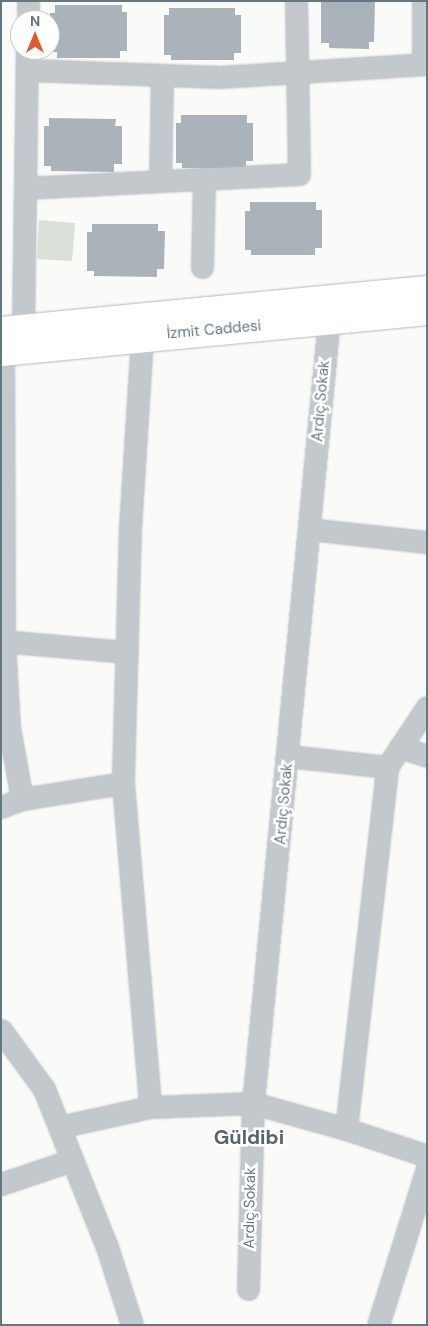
<!DOCTYPE html>
<html>
<head>
<meta charset="utf-8">
<style>
	body { margin:0 }
	#map { position:relative; width:428px; height:1326px; overflow:hidden; background:#fafaf8; font-family:"DM Sans",sans-serif }
	div>[style] { position:absolute }
	.green>* { inset:0; background:#dadfd7 }
	.building>* { inset:0; background:#aab3b9 }
	.roads { filter:drop-shadow(0 0 1px #b3babf) drop-shadow(0 0 1px #b3babf) }
	.minor>* { height:21px; margin:-10.5px; padding:0 10.5px; transform-origin:10.5px; border-radius:10.5px; background:#c3c8cc }
	.secondary>* { height:28px; margin:-14px; padding:0 14px; transform-origin:14px; border-radius:14px; background:#fff }
	span { translate:-50% -50%; white-space:nowrap; text-align:center; line-height:1.15; -webkit-text-stroke:5px #fff; paint-order:stroke }
	.street-label { font-size:15px; color:#657683 }
	.district-label { font-size:20px; color:#57646e; font-weight:700 }
	.frame { position:absolute; inset:0; border:2px solid #657683; pointer-events:none }
	.north { position:absolute; left:10px; top:10px; width:50px; height:50px; box-sizing:border-box; background:#fff; border:1px solid #c1c8cd; border-radius:50%; rotate:0deg; font-size:14px; font-weight:700; line-height:20px; text-align:center; color:#657683 }
	.north::after { content:''; display:block; margin:auto; width:18px; height:22px; background:#e4572e; clip-path:polygon(50% 0,100% 100%,50% 72%,0 100%) }
</style>
</head>
<body>
<div id="map">
	<div class="green">
		<div style="clip-path:polygon(39px 220px,75px 223px,72px 261px,37px 259px)"></div>
	</div>
	<div class="building">
		<div style="clip-path:polygon(321px 1px,375px 1px,374px 42px,369px 42px,369px 49px,329px 48px,329px 43px,321px 43px)"></div>
		<div style="clip-path:polygon(55px 5px,122px 5px,122px 12px,127px 12px,127px 51px,120px 51px,120px 58px,57px 58px,57px 52px,50px 52px,50px 13px,55px 13px)"></div>
		<div style="clip-path:polygon(169px 8px,235px 8px,235px 15px,241px 15px,241px 53px,234px 53px,234px 60px,171px 60px,171px 55px,164px 55px,164px 15px,169px 15px)"></div>
		<div style="clip-path:polygon(181px 115px,247px 115px,247px 123px,253px 123px,253px 161px,246px 161px,246px 168px,182px 168px,182px 163px,176px 163px,176px 123px,181px 123px)"></div>
		<div style="clip-path:polygon(49px 118px,116px 119px,115px 126px,122px 126px,122px 164px,114px 164px,114px 172px,51px 171px,51px 166px,44px 166px,44px 126px,49px 126px)"></div>
		<div style="clip-path:polygon(250px 202px,316px 202px,316px 210px,322px 210px,322px 248px,315px 248px,315px 255px,251px 255px,251px 250px,245px 250px,245px 211px,250px 211px)"></div>
		<div style="clip-path:polygon(92px 224px,158px 224px,158px 231px,165px 231px,164px 269px,157px 269px,157px 277px,94px 276px,94px 271px,87px 271px,87px 232px,92px 232px)"></div>
	</div>
	<div class="roads">
		<div class="minor">
			<div style="left:423px;top:1px;width:63px;rotate:90deg"></div>
			<div style="left:28px;top:20px;width:19px;rotate:-90deg"></div>
			<div style="left:27px;top:70px;width:193px;rotate:2.1deg"></div>
			<div style="left:220px;top:77px;width:207px;rotate:-3.6deg"></div>
			<div style="left:160px;top:181px;width:106px;rotate:-88.9deg"></div>
			<div style="left:25px;top:188px;width:274px;rotate:-2.9deg"></div>
			<div style="left:299px;top:174px;width:173px;rotate:-91deg"></div>
			<div style="left:202px;top:267px;width:89px;rotate:-88.7deg"></div>
			<div style="left:23px;top:329px;width:279px;rotate:-89.2deg"></div>
			<div style="left:142px;top:337px;width:189px;rotate:93.6deg"></div>
			<div style="left:130px;top:526px;width:257px;rotate:91.6deg"></div>
			<div style="left:123px;top:783px;width:325px;rotate:85.2deg"></div>
			<div style="left:3px;top:352px;width:289px;rotate:89.8deg"></div>
			<div style="left:4px;top:641px;width:86px;rotate:86.7deg"></div>
			<div style="left:9px;top:727px;width:73px;rotate:79.8deg"></div>
			<div style="left:309px;top:529px;width:119px;rotate:6.3deg"></div>
			<div style="left:1px;top:641px;width:126px;rotate:5deg"></div>
			<div style="left:400px;top:747px;width:28px;rotate:18deg"></div>
			<div style="left:288px;top:756px;width:100px;rotate:6.3deg"></div>
			<div style="left:1px;top:807px;width:22px;rotate:-21deg"></div>
			<div style="left:22px;top:799px;width:102px;rotate:-9deg"></div>
			<div style="left:1px;top:1030px;width:73px;rotate:53.9deg"></div>
			<div style="left:44px;top:1089px;width:170px;rotate:68.3deg"></div>
			<div style="left:107px;top:1247px;width:82px;rotate:72.2deg"></div>
			<div style="left:59px;top:1127px;width:93px;rotate:-12.4deg"></div>
			<div style="left:150px;top:1107px;width:103px;rotate:-2.2deg"></div>
			<div style="left:253px;top:1103px;width:97px;rotate:15.6deg"></div>
			<div style="left:346px;top:1129px;width:85px;rotate:18.4deg"></div>
			<div style="left:346px;top:1129px;width:364px;rotate:-83.5deg"></div>
			<div style="left:387px;top:767px;width:72px;rotate:-56.3deg"></div>
			<div style="left:1px;top:1184px;width:75px;rotate:-18.7deg"></div>
			<div style="left:248px;top:1289px;width:186px;rotate:-88.5deg"></div>
			<div style="left:253px;top:1103px;width:787px;rotate:-84.46deg"></div>
			<div style="left:378px;top:1325px;width:164px;rotate:-72.6deg"></div>
		</div>
		<div class="secondary">
			<div style="left:1px;top:331px;width:428px;rotate:-5.5deg"></div>
			<div style="left:1px;top:352px;width:428px;rotate:-5.5deg"></div>
		</div>
	</div>
	<div class="street-label">
		<span style="left:214px;top:330px;rotate:-5deg">İzmit Caddesi</span>
		<span style="left:321px;top:401px;rotate:-85deg">Ardıç Sokak</span>
		<span style="left:284px;top:804px;rotate:-85deg">Ardıç Sokak</span>
		<span style="left:250px;top:1208px;rotate:-89deg">Ardıç Sokak</span>
	</div>
	<div class="district-label">
		<span style="left:249px;top:1137px">Güldibi</span>
	</div>
	<div class="frame"></div>
	<div class="north">N</div>
</div>
</body>
</html>
